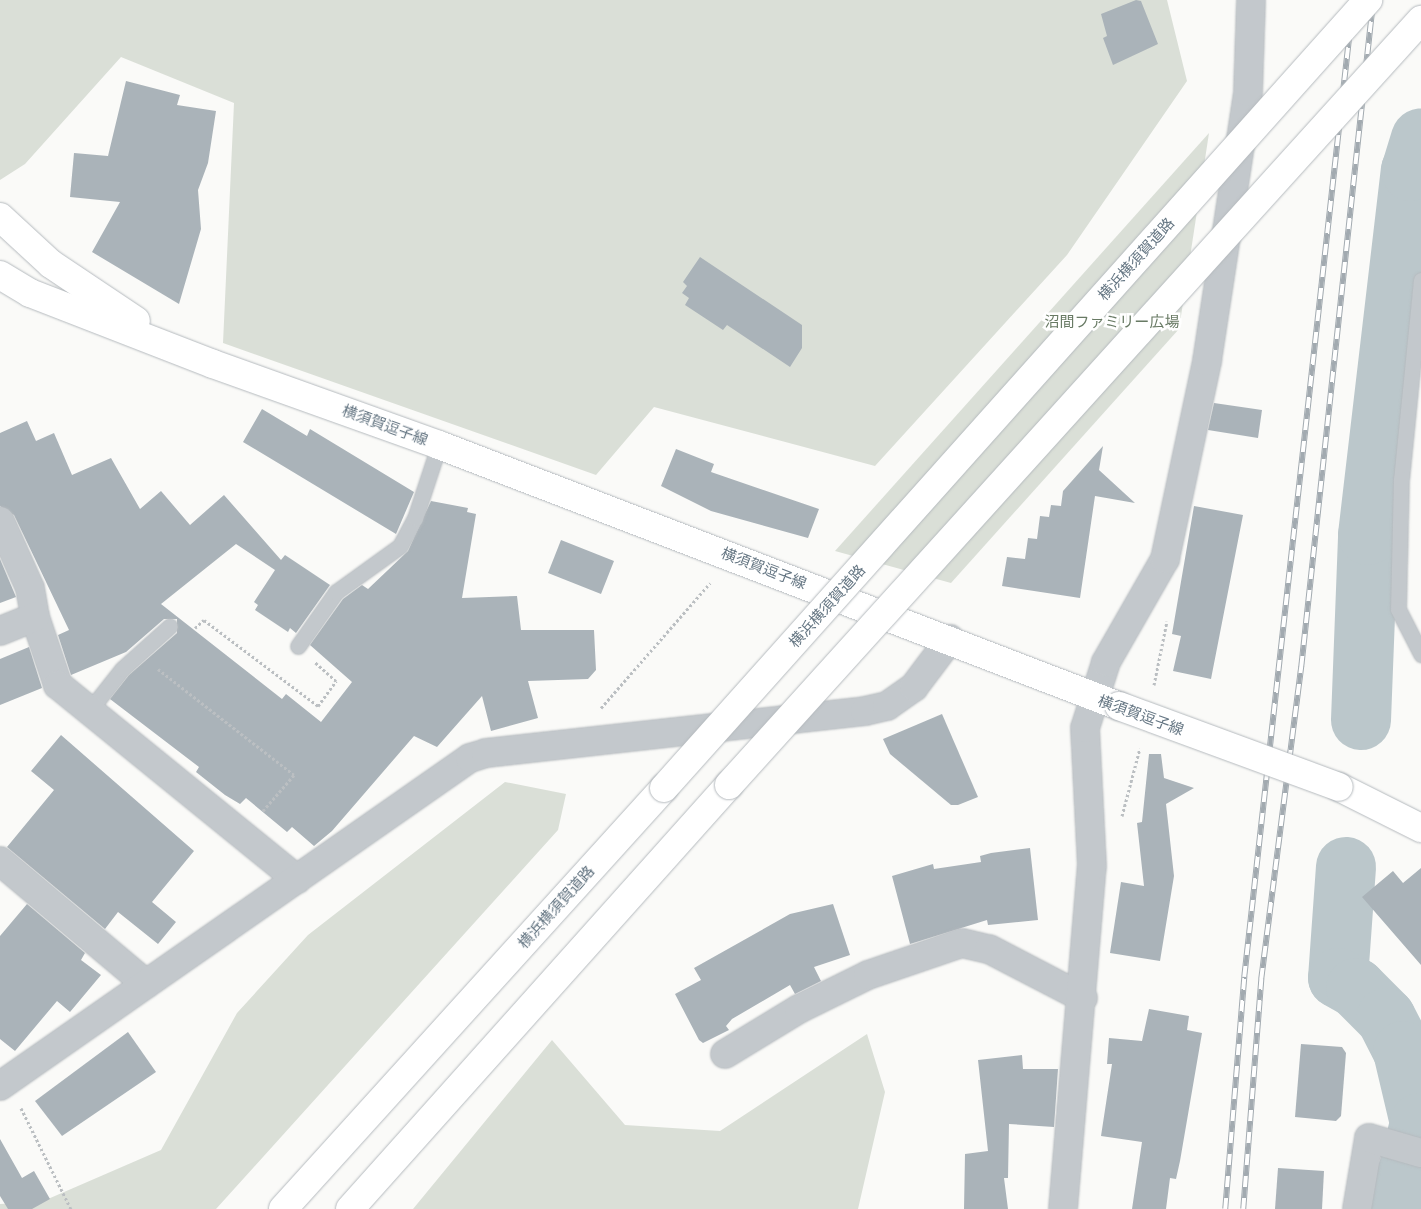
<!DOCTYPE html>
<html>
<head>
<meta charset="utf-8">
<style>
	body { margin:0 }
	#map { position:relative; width:1421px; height:1209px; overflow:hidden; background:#fafaf8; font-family:"PT Sans Narrow","Noto Sans JP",sans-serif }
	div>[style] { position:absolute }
	.green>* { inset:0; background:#dadfd7 }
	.river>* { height:60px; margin:-30px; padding:0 30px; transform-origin:30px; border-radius:30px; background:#bbc7cb }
	.building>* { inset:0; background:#aab3b9 }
	.path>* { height:3px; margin-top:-1.5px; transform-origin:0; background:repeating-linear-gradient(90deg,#bbbfc2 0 2.5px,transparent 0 5px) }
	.roads { filter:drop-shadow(0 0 1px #b5babe) drop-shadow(0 0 1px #b5babe) }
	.service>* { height:15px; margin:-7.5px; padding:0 7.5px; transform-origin:7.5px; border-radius:7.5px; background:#c3c8cc }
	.minor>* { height:28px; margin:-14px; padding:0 14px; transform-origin:14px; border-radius:14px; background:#c3c8cc }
	.primary>* { height:28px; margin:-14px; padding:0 14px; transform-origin:14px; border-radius:14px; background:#fff }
	.motorway>* { height:28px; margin:-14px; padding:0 14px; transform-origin:14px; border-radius:14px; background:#fff }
	.rail>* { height:5.5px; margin-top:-2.75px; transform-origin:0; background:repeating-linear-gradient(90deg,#fff 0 11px,#a2aab0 0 22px); box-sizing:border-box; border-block:1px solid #a2aab0 }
	.bridges { filter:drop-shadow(0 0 1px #b5babe) drop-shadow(0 0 1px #b5babe) }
	.primary-bridge>* { height:28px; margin:-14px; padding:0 14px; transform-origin:14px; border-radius:14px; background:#fff }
	.motorway-bridge>* { height:28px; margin:-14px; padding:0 14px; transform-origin:14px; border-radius:14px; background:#fff }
	span { translate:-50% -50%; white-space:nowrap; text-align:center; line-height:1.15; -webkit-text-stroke:5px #fff; paint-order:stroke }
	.street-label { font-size:15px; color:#657683 }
	.park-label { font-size:15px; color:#687a64 }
</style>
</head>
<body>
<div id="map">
	<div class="green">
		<div style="clip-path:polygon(0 0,1167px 0,1187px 81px,1067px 255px,875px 466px,654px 407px,596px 475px,223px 343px,234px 103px,121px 57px,25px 164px,0 180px)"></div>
		<div style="clip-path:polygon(1209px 133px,1179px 329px,951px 583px,835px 551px)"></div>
		<div style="clip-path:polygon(505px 782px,566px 794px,558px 830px,216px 1209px,0 1209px,0 1204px,41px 1202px,161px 1150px,237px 1013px,308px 935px)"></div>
		<div style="clip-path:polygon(867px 1034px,885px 1092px,858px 1209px,413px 1209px,552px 1040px,625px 1125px,720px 1131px)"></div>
	</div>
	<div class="river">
		<div style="left:1361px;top:720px;width:185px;rotate:-87.8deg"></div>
		<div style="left:1368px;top:535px;width:367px;rotate:-83.3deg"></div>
		<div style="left:1411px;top:171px;width:34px;rotate:-73deg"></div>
		<div style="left:1346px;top:867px;width:111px;rotate:94.1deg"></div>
		<div style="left:1338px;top:978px;width:21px;rotate:29deg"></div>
		<div style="left:1356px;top:988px;width:42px;rotate:45deg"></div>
		<div style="left:1386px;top:1018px;width:37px;rotate:63deg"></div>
		<div style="left:1403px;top:1051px;width:74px;rotate:76.7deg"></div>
		<div style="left:1420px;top:1123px;width:50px;rotate:103.8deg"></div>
		<div style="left:1408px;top:1172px;width:41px;rotate:114.7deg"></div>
	</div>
	<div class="building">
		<div style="clip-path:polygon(1136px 0,1141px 1px,1158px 44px,1113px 65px,1103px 38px,1107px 36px,1101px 14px)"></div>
		<div style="clip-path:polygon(126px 81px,180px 95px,177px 105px,216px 111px,208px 163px,198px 190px,201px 229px,179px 304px,92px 252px,120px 202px,70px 197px,74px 153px,108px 156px)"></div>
		<div style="clip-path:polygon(700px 257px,802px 325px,802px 348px,790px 367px,727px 325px,723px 330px,685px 305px,689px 298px,682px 293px,687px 286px,683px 282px)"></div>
		<div style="clip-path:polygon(1214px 403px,1262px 410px,1258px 438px,1208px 430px)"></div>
		<div style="clip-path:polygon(262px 409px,307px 436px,310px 429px,414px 492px,396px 534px,243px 442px)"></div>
		<div style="clip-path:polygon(27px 421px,36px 441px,54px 433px,72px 475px,111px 458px,140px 509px,161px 491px,190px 525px,224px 495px,281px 560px,285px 555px,330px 585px,296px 633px,290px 628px,288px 632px,255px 610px,258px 605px,254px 602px,275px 570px,236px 544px,161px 604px,282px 699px,286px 694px,321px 722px,352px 682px,310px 645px,343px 599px,362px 585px,368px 589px,408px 551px,431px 501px,468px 508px,467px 512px,476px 514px,462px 598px,517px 596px,521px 630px,594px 630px,596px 670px,588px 679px,528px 681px,538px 718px,491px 731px,482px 696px,437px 747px,414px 736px,332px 831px,314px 846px,292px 827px,287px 832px,246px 798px,240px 804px,225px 795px,196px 772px,199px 767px,110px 699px,129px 675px,177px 633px,177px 619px,164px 619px,126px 652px,71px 675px,58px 635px,69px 630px,14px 515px,0 506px,0 433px)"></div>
		<div style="clip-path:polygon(1103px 446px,1099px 470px,1135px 503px,1095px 496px,1080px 598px,1002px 586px,1007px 557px,1025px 559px,1028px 538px,1037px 539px,1040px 516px,1049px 517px,1051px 505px,1061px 506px,1063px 491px)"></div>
		<div style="clip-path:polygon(676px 449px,714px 464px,711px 472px,819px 509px,808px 538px,711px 511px,661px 486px)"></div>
		<div style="clip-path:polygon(1194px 506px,1243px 515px,1211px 679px,1173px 671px,1181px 636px,1172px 634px)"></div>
		<div style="clip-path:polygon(561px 540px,614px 561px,601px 594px,548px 573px)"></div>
		<div style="clip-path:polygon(0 559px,16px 597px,0 603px)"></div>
		<div style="clip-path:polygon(29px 647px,42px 688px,0 705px,0 659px)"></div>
		<div style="clip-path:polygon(942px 714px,978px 797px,958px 805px,951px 805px,890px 754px,883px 739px)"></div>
		<div style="clip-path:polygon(61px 735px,194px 851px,152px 902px,176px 922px,158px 944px,118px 912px,105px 929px,7px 847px,54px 790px,31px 771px)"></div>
		<div style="clip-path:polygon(1149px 754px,1161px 754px,1164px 778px,1194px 788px,1166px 804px,1174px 876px,1160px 961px,1110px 953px,1121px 882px,1144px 886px,1137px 823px,1142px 822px)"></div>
		<div style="clip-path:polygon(1030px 848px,1038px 920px,988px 925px,987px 920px,910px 944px,892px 876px,933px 864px,934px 869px,981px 862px,980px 856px,991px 853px)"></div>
		<div style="clip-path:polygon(1421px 868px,1421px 965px,1362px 897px,1393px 871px,1403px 883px)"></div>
		<div style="clip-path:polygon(27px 904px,85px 953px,81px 960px,101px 975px,70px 1012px,57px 1001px,15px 1051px,0 1039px,0 936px)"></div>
		<div style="clip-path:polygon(833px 904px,850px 955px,814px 967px,821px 981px,795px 994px,790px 985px,732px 1019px,726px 1026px,729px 1030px,703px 1043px,699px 1040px,675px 994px,701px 980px,694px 968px,790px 914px)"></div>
		<div style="clip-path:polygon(1149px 1009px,1189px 1016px,1187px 1030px,1202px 1033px,1180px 1161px,1176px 1179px,1170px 1178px,1166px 1209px,1132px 1209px,1142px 1142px,1101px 1136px,1112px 1064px,1107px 1064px,1109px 1038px,1142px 1041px)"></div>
		<div style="clip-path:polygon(128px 1032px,156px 1072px,62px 1136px,35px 1101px)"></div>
		<div style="clip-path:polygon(1301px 1044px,1342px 1047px,1346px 1053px,1341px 1116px,1336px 1121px,1295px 1117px)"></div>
		<div style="clip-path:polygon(1022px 1055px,1023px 1069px,1058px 1069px,1054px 1127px,1009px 1124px,1008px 1178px,1004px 1178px,1008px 1209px,964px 1209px,965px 1154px,988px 1151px,978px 1060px)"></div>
		<div style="clip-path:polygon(0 1139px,22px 1178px,34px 1171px,50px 1199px,32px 1209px,8px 1209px,0 1196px)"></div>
		<div style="clip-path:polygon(1278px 1168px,1324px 1171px,1322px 1209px,1275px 1209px)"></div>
	</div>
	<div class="path">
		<div style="left:195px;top:628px;width:12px;rotate:-42deg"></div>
		<div style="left:204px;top:620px;width:143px;rotate:37deg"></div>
		<div style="left:318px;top:706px;width:31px;rotate:-54deg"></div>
		<div style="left:336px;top:681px;width:28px;rotate:-138deg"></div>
		<div style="left:158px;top:669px;width:172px;rotate:37.9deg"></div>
		<div style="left:294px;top:775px;width:49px;rotate:130.9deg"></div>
		<div style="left:1154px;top:685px;width:65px;rotate:-78.5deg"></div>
		<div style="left:601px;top:708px;width:166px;rotate:-48.9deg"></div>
		<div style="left:1122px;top:816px;width:70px;rotate:-75.2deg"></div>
		<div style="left:21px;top:1108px;width:113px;rotate:63.7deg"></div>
	</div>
	<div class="roads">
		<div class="service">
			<div style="left:1421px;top:280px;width:200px;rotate:95.7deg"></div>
			<div style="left:1401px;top:479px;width:130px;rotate:91.3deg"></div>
			<div style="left:1398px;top:609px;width:51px;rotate:62.9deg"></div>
			<div style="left:298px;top:646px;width:66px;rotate:-54.9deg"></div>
			<div style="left:336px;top:592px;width:79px;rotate:-35.7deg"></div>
			<div style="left:400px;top:546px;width:32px;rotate:-62deg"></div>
			<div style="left:415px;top:518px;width:77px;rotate:-71.8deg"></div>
			<div style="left:89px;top:711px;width:53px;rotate:-51.8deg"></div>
			<div style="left:122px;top:669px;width:64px;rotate:-41.9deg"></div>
		</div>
		<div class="minor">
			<div style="left:0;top:521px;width:73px;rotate:65.9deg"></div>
			<div style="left:30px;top:588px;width:29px;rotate:80deg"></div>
			<div style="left:35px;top:617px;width:72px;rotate:71.3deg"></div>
			<div style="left:58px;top:685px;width:308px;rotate:39.1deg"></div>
			<div style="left:0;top:631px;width:38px;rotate:-22deg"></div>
			<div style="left:0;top:861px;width:191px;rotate:40.1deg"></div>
			<div style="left:725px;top:1054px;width:87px;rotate:-31.3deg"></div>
			<div style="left:799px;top:1009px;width:77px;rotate:-26.2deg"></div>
			<div style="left:868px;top:975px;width:99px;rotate:-18.8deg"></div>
			<div style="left:962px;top:943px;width:28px;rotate:13deg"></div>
			<div style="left:989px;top:949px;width:106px;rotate:27.5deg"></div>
			<div style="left:0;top:1086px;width:573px;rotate:-34.91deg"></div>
			<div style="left:470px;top:758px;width:17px;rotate:-17deg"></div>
			<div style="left:486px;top:753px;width:381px;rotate:-6.3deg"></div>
			<div style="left:865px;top:711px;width:23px;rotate:-13deg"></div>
			<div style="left:887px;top:706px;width:33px;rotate:-35deg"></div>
			<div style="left:914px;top:687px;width:60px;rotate:-53.1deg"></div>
			<div style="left:1063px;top:1209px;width:344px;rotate:-85.2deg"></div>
			<div style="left:1092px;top:866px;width:138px;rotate:-92.9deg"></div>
			<div style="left:1085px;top:728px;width:69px;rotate:-72.3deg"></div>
			<div style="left:1106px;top:662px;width:119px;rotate:-60.2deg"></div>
			<div style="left:1165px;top:559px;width:202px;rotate:-78deg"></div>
			<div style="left:1207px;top:361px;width:272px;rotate:-81.3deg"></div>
			<div style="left:1248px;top:92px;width:92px;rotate:-88.1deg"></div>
			<div style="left:1357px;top:1209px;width:72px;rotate:-80.4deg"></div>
			<div style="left:1369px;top:1138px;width:54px;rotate:16.1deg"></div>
		</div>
		<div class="primary">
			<div style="left:0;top:217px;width:69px;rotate:42.7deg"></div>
			<div style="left:51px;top:264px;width:102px;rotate:33.8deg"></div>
			<div style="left:0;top:275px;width:35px;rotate:31deg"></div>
			<div style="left:30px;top:293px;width:196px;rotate:21.2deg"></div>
			<div style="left:213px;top:364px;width:240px;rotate:19.7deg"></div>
			<div style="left:439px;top:445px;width:728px;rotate:21deg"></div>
			<div style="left:1339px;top:787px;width:92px;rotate:26.6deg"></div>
		</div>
		<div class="motorway">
			<div style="left:283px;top:1209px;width:568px;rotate:-47.86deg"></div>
			<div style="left:350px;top:1209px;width:569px;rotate:-48.21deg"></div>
		</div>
	</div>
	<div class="rail">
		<div style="left:1225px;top:1209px;width:233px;rotate:-85.3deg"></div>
		<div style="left:1244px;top:977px;width:983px;rotate:-83.63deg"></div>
		<div style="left:1243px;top:1209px;width:231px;rotate:-85.5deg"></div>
		<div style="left:1261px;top:979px;width:315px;rotate:-82.7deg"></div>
		<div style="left:1301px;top:667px;width:671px;rotate:-83.84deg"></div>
	</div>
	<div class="bridges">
		<div class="primary-bridge">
			<div style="left:1119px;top:706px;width:234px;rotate:20.2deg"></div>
		</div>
		<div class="motorway-bridge">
			<div style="left:729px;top:785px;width:1032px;rotate:-47.87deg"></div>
			<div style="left:664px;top:788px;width:1057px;rotate:-48.22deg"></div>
		</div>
	</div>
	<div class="street-label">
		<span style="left:1136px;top:259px;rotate:-48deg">横浜横須賀道路</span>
		<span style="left:385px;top:425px;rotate:20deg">横須賀逗子線</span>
		<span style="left:764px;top:568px;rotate:21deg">横須賀逗子線</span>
		<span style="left:827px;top:606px;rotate:-48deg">横浜横須賀道路</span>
		<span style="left:1141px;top:715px;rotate:20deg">横須賀逗子線</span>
		<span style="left:556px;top:907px;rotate:-48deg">横浜横須賀道路</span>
	</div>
	<div class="park-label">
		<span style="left:1112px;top:322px">沼間ファミリー広場</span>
	</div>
</div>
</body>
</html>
